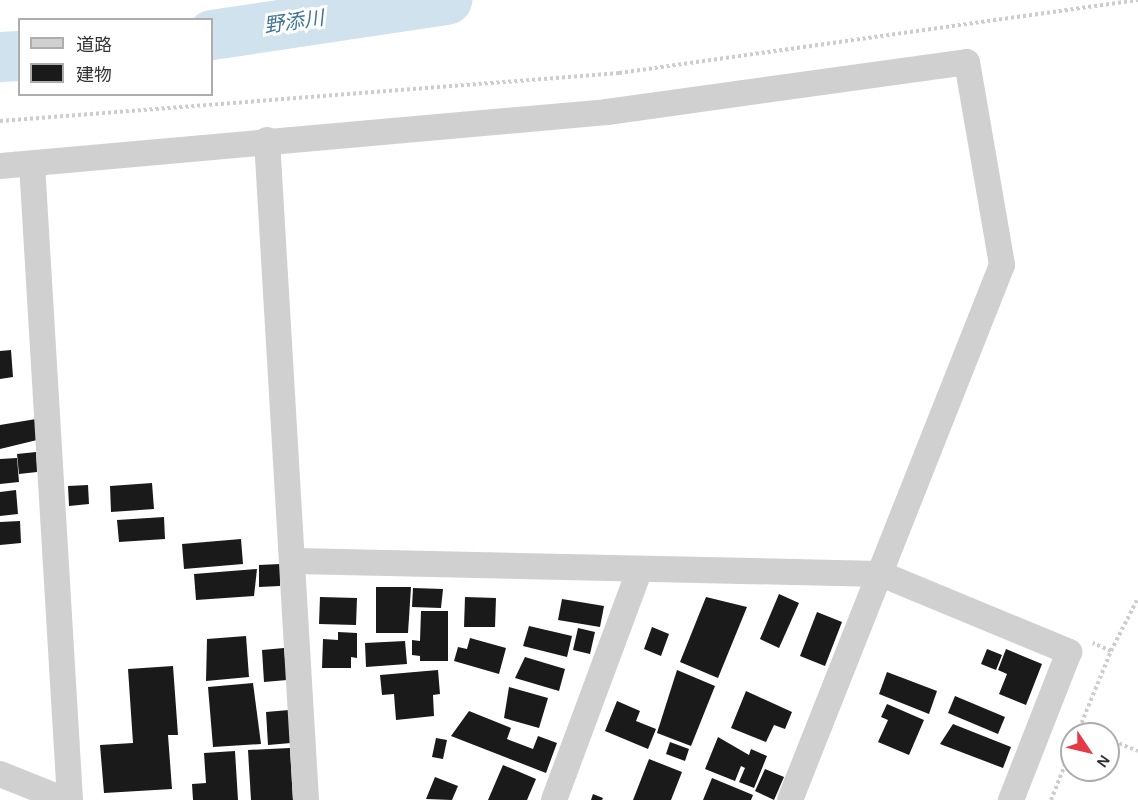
<!DOCTYPE html>
<html>
<head>
<meta charset="utf-8">
<style>
	body { margin:0 }
	#map { position:relative; width:1138px; height:800px; overflow:hidden; background:#fff; font-family:"Alegreya Sans","Noto Sans JP",sans-serif }
	div>[style] { position:absolute }
	.river>* { height:50px; margin:-25px; padding:0 25px; transform-origin:25px; border-radius:25px; background:#cfe2ee }
	.building>* { inset:0; background:#1a1a1a }
	.path>* { height:4px; margin-top:-2px; transform-origin:0; background:repeating-linear-gradient(90deg,#cdcdcd 0 3px,transparent 0 6px) }
	.minor>* { height:26px; margin:-13px; padding:0 13px; transform-origin:13px; border-radius:13px; background:#d0d0d0 }
	span { translate:-50% -50%; white-space:nowrap; text-align:center; line-height:1.15; -webkit-text-stroke:6px #fff; paint-order:stroke }
	.water-label { font-size:20px; color:#3f7597; font-style:italic }
	.legend { position:absolute; left:18px; top:18px; width:195px; height:78px; box-sizing:border-box; background:#fff; border:2px solid #adadad; margin:0; padding:8px 10px; list-style:none; font-size:18px; color:#333 }
	.legend li { display:flex; align-items:center; gap:12px; height:30px }
	.legend b { width:30px; border:2px solid #adadad }
	.north { position:absolute; left:1060px; top:722px; width:60px; height:60px; box-sizing:border-box; background:#fff; border:2px solid #adadad; border-radius:50%; rotate:125deg; font-size:16px; font-weight:700; line-height:24px; text-align:center; color:#333 }
	.north::after { content:''; display:block; margin:auto; width:21px; height:27px; background:#e63946; clip-path:polygon(50% 0,100% 100%,50% 72%,0 100%) }
</style>
</head>
<body>
<div id="map">
	<div class="river">
		<div style="left:212px;top:35px;width:238px;rotate:-8.5deg"></div>
		<div style="left:0;top:57px;width:20px;rotate:-3deg"></div>
	</div>
	<div class="building">
		<div style="clip-path:polygon(11px 350px,13px 377px,0 379px,0 351px)"></div>
		<div style="clip-path:polygon(36px 419px,37px 440px,0 449px,0 425px)"></div>
		<div style="clip-path:polygon(36px 452px,37px 472px,19px 474px,17px 454px)"></div>
		<div style="clip-path:polygon(17px 458px,19px 482px,0 484px,0 459px)"></div>
		<div style="clip-path:polygon(152px 483px,154px 509px,111px 512px,110px 486px)"></div>
		<div style="clip-path:polygon(88px 485px,89px 504px,69px 506px,68px 486px)"></div>
		<div style="clip-path:polygon(16px 490px,18px 514px,0 516px,0 492px)"></div>
		<div style="clip-path:polygon(164px 517px,165px 539px,119px 542px,117px 520px)"></div>
		<div style="clip-path:polygon(20px 521px,21px 543px,0 545px,0 522px)"></div>
		<div style="clip-path:polygon(241px 539px,243px 564px,184px 569px,182px 544px)"></div>
		<div style="clip-path:polygon(280px 564px,280px 586px,259px 587px,259px 565px)"></div>
		<div style="clip-path:polygon(257px 569px,254px 596px,196px 600px,194px 574px)"></div>
		<div style="clip-path:polygon(376px 587px,411px 587px,408px 633px,376px 633px)"></div>
		<div style="clip-path:polygon(413px 588px,443px 589px,441px 608px,412px 607px)"></div>
		<div style="clip-path:polygon(779px 594px,799px 603px,779px 648px,760px 639px)"></div>
		<div style="clip-path:polygon(320px 597px,357px 598px,356px 625px,319px 624px)"></div>
		<div style="clip-path:polygon(465px 597px,496px 598px,495px 627px,464px 627px)"></div>
		<div style="clip-path:polygon(706px 597px,747px 607px,718px 678px,680px 662px)"></div>
		<div style="clip-path:polygon(562px 599px,604px 606px,600px 627px,558px 620px)"></div>
		<div style="clip-path:polygon(421px 611px,448px 611px,448px 661px,420px 661px,420px 656px,412px 655px,412px 640px,420px 641px)"></div>
		<div style="clip-path:polygon(817px 612px,842px 622px,825px 666px,800px 656px)"></div>
		<div style="clip-path:polygon(529px 626px,572px 636px,567px 657px,523px 646px)"></div>
		<div style="clip-path:polygon(652px 627px,669px 634px,661px 656px,644px 649px)"></div>
		<div style="clip-path:polygon(578px 628px,595px 632px,590px 654px,573px 650px)"></div>
		<div style="clip-path:polygon(338px 632px,357px 633px,357px 658px,351px 657px,351px 668px,322px 668px,323px 639px,338px 640px)"></div>
		<div style="clip-path:polygon(246px 636px,249px 677px,206px 681px,207px 639px)"></div>
		<div style="clip-path:polygon(470px 638px,506px 648px,499px 674px,454px 661px,458px 647px,467px 649px)"></div>
		<div style="clip-path:polygon(405px 641px,407px 664px,366px 667px,365px 643px)"></div>
		<div style="clip-path:polygon(284px 648px,287px 680px,264px 682px,262px 650px)"></div>
		<div style="clip-path:polygon(987px 649px,1002px 655px,996px 670px,981px 664px)"></div>
		<div style="clip-path:polygon(1006px 649px,1042px 664px,1026px 705px,999px 694px,1007px 674px,998px 670px)"></div>
		<div style="clip-path:polygon(525px 657px,565px 669px,559px 691px,515px 678px)"></div>
		<div style="clip-path:polygon(173px 666px,178px 735px,168px 735px,172px 789px,104px 793px,100px 745px,133px 743px,128px 669px)"></div>
		<div style="clip-path:polygon(438px 670px,440px 694px,433px 695px,434px 716px,396px 720px,394px 694px,382px 695px,380px 675px)"></div>
		<div style="clip-path:polygon(677px 670px,715px 686px,691px 746px,657px 733px)"></div>
		<div style="clip-path:polygon(887px 672px,937px 691px,929px 714px,879px 694px)"></div>
		<div style="clip-path:polygon(253px 683px,261px 744px,213px 747px,208px 687px)"></div>
		<div style="clip-path:polygon(509px 687px,548px 698px,539px 728px,504px 718px)"></div>
		<div style="clip-path:polygon(746px 691px,792px 712px,785px 729px,774px 725px,766px 742px,731px 728px)"></div>
		<div style="clip-path:polygon(955px 696px,1005px 717px,998px 734px,948px 713px)"></div>
		<div style="clip-path:polygon(617px 701px,640px 711px,636px 721px,656px 729px,648px 749px,605px 731px)"></div>
		<div style="clip-path:polygon(887px 704px,924px 720px,909px 755px,878px 742px,888px 720px,881px 717px)"></div>
		<div style="clip-path:polygon(289px 710px,291px 743px,268px 745px,266px 712px)"></div>
		<div style="clip-path:polygon(469px 711px,511px 728px,507px 739px,533px 749px,538px 736px,557px 743px,546px 773px,451px 736px)"></div>
		<div style="clip-path:polygon(953px 724px,1011px 747px,1003px 768px,940px 744px)"></div>
		<div style="clip-path:polygon(718px 737px,749px 755px,751px 749px,767px 756px,754px 788px,739px 782px,745px 768px,741px 766px,735px 781px,705px 769px)"></div>
		<div style="clip-path:polygon(436px 738px,447px 740px,443px 759px,432px 757px)"></div>
		<div style="clip-path:polygon(670px 742px,689px 749px,685px 761px,666px 754px)"></div>
		<div style="clip-path:polygon(290px 748px,293px 800px,251px 800px,248px 750px)"></div>
		<div style="clip-path:polygon(235px 751px,238px 800px,193px 800px,192px 784px,206px 783px,204px 753px)"></div>
		<div style="clip-path:polygon(649px 759px,682px 772px,671px 800px,633px 800px)"></div>
		<div style="clip-path:polygon(503px 765px,536px 779px,527px 800px,488px 800px)"></div>
		<div style="clip-path:polygon(765px 769px,784px 777px,774px 800px,755px 791px)"></div>
		<div style="clip-path:polygon(435px 777px,458px 786px,452px 800px,426px 799px)"></div>
		<div style="clip-path:polygon(712px 778px,753px 795px,751px 800px,703px 800px)"></div>
		<div style="clip-path:polygon(593px 794px,603px 798px,602px 800px,591px 800px)"></div>
	</div>
	<div class="path">
		<div style="left:0;top:121px;width:621px;rotate:-4.43deg"></div>
		<div style="left:619px;top:73px;width:524px;rotate:-8.01deg"></div>
		<div style="left:1111px;top:651px;width:59px;rotate:-63deg"></div>
		<div style="left:1080px;top:728px;width:15px;rotate:23deg"></div>
		<div style="left:1077px;top:734px;width:90px;rotate:-67.7deg"></div>
		<div style="left:1111px;top:651px;width:20px;rotate:-156deg"></div>
		<div style="left:1108px;top:739px;width:32px;rotate:22deg"></div>
		<div style="left:1051px;top:800px;width:57px;rotate:-68.4deg"></div>
	</div>
	<div class="minor">
		<div style="left:267px;top:140px;width:661px;rotate:86.62deg"></div>
		<div style="left:32px;top:164px;width:637px;rotate:86.58deg"></div>
		<div style="left:0;top:166px;width:609px;rotate:-5.08deg"></div>
		<div style="left:607px;top:112px;width:363px;rotate:-7.9deg"></div>
		<div style="left:967px;top:62px;width:206px;rotate:80.2deg"></div>
		<div style="left:1002px;top:265px;width:575px;rotate:111.62deg"></div>
		<div style="left:296px;top:561px;width:585px;rotate:1.27deg"></div>
		<div style="left:881px;top:574px;width:204px;rotate:22.5deg"></div>
		<div style="left:1069px;top:652px;width:159px;rotate:111.4deg"></div>
		<div style="left:0;top:774px;width:70px;rotate:21.8deg"></div>
		<div style="left:554px;top:800px;width:243px;rotate:-69.6deg"></div>
	</div>
	<div class="water-label">
		<span style="left:294px;top:23px;rotate:-8deg">野添川</span>
	</div>
	<ul class="legend">
	<li><b style="height:8px;background:#d0d0d0"></b>道路</li>
	<li><b style="height:16px;background:#1a1a1a"></b>建物</li>
	</ul>
	<div class="north">N</div>
</div>
</body>
</html>
